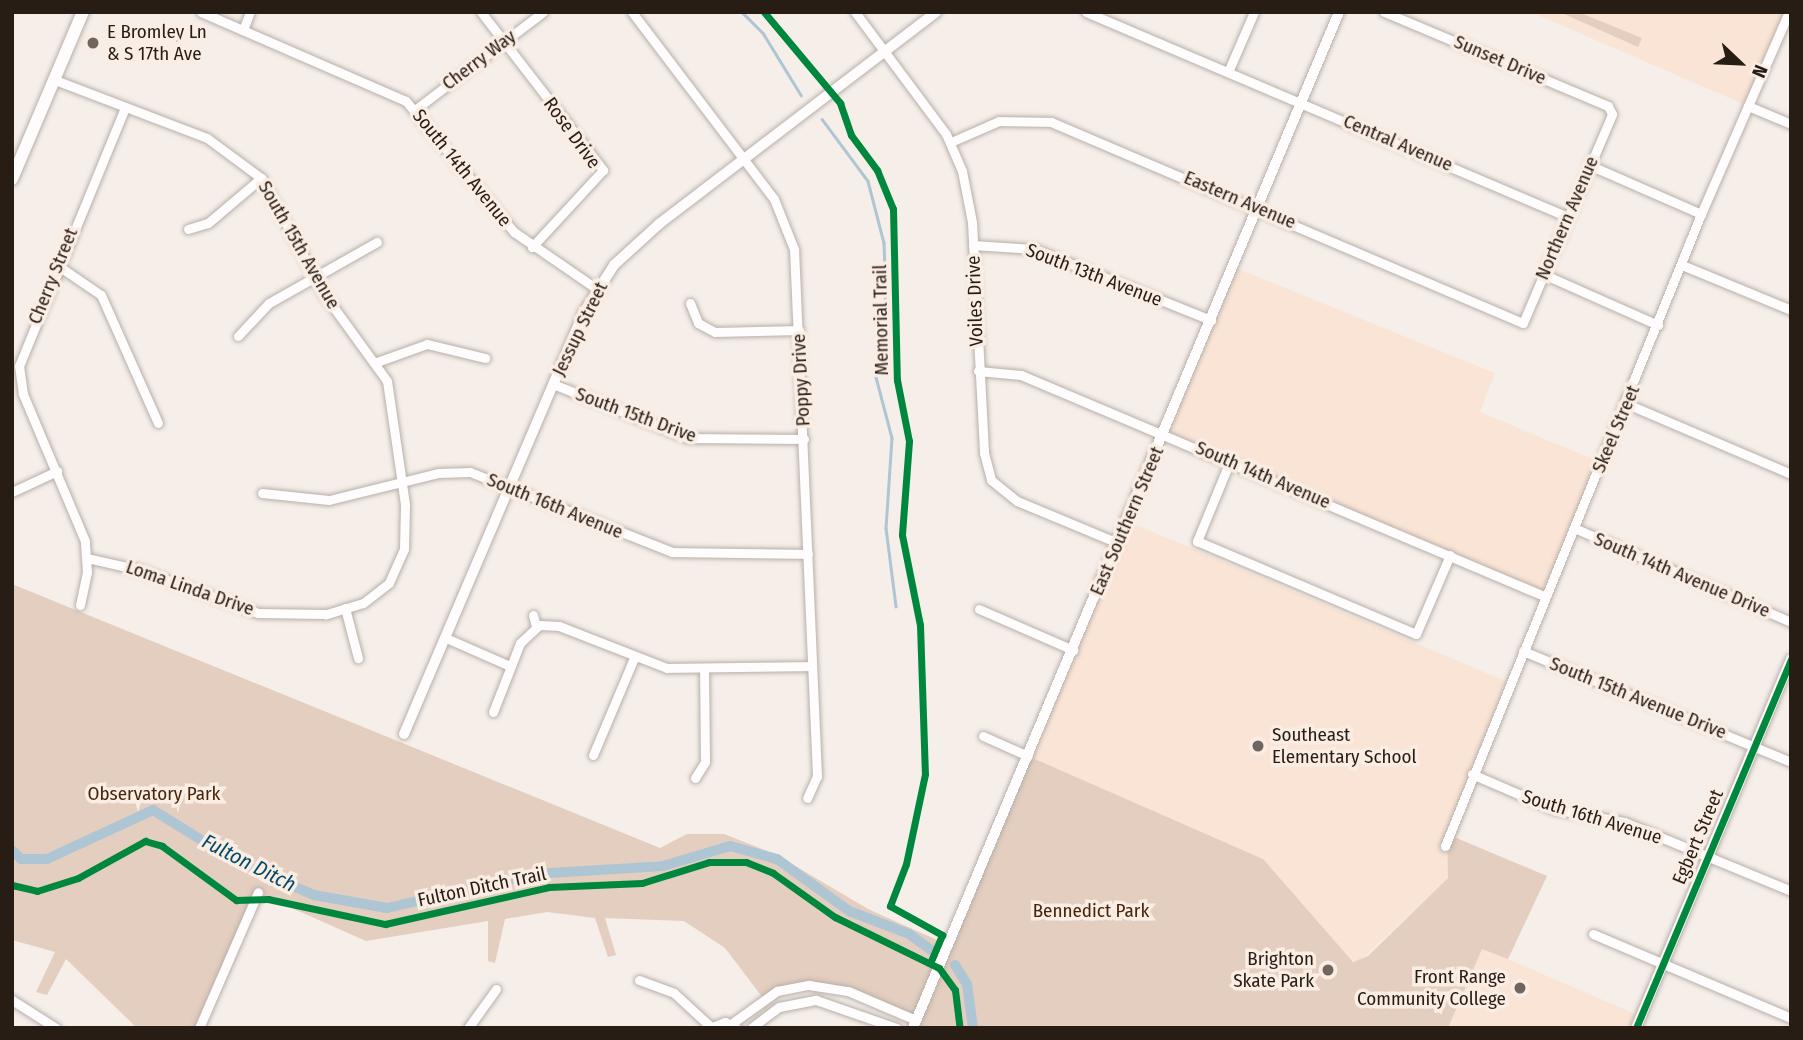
<!DOCTYPE html>
<html>
<head>
<meta charset="utf-8">
<style>
	body { margin:0 }
	#map { position:relative; width:1803px; height:1040px; overflow:hidden; background:#f5eee9; font-family:"Fira Sans Condensed",sans-serif }
	div>[style] { position:absolute }
	.built>* { inset:0; background:#f9e4d6 }
	.green>* { inset:0; background:#e3cec0 }
	.stream>* { height:2.5px; margin:-1.25px; padding:0 1.25px; transform-origin:1.25px; border-radius:1.25px; background:#aec5d3 }
	.canal>* { height:10px; margin:-5px; padding:0 5px; transform-origin:5px; border-radius:5px; background:#aec5d3 }
	.roads { filter:drop-shadow(0 0 2px #b8afa9) drop-shadow(0 0 2px #b8afa9) }
	.minor>* { height:9px; margin:-4.5px; padding:0 4.5px; transform-origin:4.5px; border-radius:4.5px; background:#fefcfc }
	.tertiary>* { height:10px; margin:-5px; padding:0 5px; transform-origin:5px; border-radius:5px; background:#fefcfc }
	.secondary>* { height:12px; margin:-6px; padding:0 6px; transform-origin:6px; border-radius:6px; background:#fefcfc }
	.cycleway>* { height:7px; margin:-3.5px; padding:0 3.5px; transform-origin:3.5px; border-radius:3.5px; background:#00873e }
	.dots>* { width:19px; height:19px; translate:-50% -50%; box-sizing:border-box; border:4px solid #faede4; border-radius:50% }
	span { translate:-50% -50%; white-space:nowrap; text-align:center; line-height:1.15; -webkit-text-stroke:7px #faede4; paint-order:stroke }
	.poi-label { font-size:19px; color:#281d15 }
	.left { translate:0 -50%; text-align:left }
	.right { translate:-100% -50%; text-align:right }
	.street-label { font-size:19px; color:#281d15 }
	.park-label { font-size:19px; color:#47250b }
	.water-label { font-size:21px; color:#054b69; font-style:italic }
	.frame { position:absolute; inset:0; border:14px solid #281d15; pointer-events:none }
	.north { position:absolute; left:1705px; top:28px; width:70px; height:70px; -webkit-text-stroke:5px #faede4; paint-order:stroke; rotate:113deg; font-size:19px; font-weight:700; line-height:28px; text-align:center; color:#281d15 }
	.north::after { content:''; display:block; margin:auto; width:24px; height:32px; background:#281d15; clip-path:polygon(50% 0,100% 100%,50% 72%,0 100%) }
</style>
</head>
<body>
<div id="map">
	<div class="built">
		<div style="clip-path:polygon(1531px 12px,1789px 12px,1748px 106px)"></div>
		<div style="clip-path:polygon(1233px 267px,1495px 373px,1480px 412px,1602px 463px,1544px 596px,1164px 433px)"></div>
		<div style="clip-path:polygon(1127px 521px,1510px 683px,1445px 846px,1451px 860px,1448px 878px,1360px 961px,1347px 960px,1263px 859px,1028px 756px)"></div>
		<div style="clip-path:polygon(1482px 948px,1640px 1016px,1635px 1028px,1448px 1028px)"></div>
	</div>
	<div class="green">
		<div style="clip-path:polygon(1578px 12px,1642px 38px,1638px 47px,1562px 13px)"></div>
		<div style="clip-path:polygon(12px 584px,660px 848px,687px 834px,724px 834px,775px 854px,868px 909px,948px 945px,1028px 756px,1263px 859px,1353px 962px,1368px 956px,1448px 878px,1447px 834px,1547px 876px,1508px 959px,1482px 949px,1448px 1028px,913px 1028px,916px 1021px,823px 985px,763px 998px,725px 948px,684px 921px,605px 918px,616px 955px,608px 957px,595px 918px,547px 912px,505px 919px,495px 963px,488px 961px,488px 921px,366px 941px,258px 893px,199px 1028px,137px 1028px,66px 959px,47px 995px,36px 992px,55px 952px,12px 940px)"></div>
	</div>
	<div class="stream">
		<div style="left:742px;top:12px;width:30px;rotate:45deg"></div>
		<div style="left:763px;top:33px;width:73px;rotate:58.5deg"></div>
		<div style="left:822px;top:119px;width:77px;rotate:53.4deg"></div>
		<div style="left:868px;top:181px;width:64px;rotate:75.5deg"></div>
		<div style="left:884px;top:243px;width:51px;rotate:87.8deg"></div>
		<div style="left:886px;top:294px;width:84px;rotate:96.9deg"></div>
		<div style="left:876px;top:377px;width:63px;rotate:75.3deg"></div>
		<div style="left:892px;top:438px;width:90px;rotate:93.8deg"></div>
		<div style="left:886px;top:528px;width:79px;rotate:82.7deg"></div>
	</div>
	<div class="canal">
		<div style="left:12px;top:850px;width:13px;rotate:45deg"></div>
		<div style="left:21px;top:859px;width:26px"></div>
		<div style="left:47px;top:859px;width:117px;rotate:-24.8deg"></div>
		<div style="left:153px;top:810px;width:99px;rotate:31.8deg"></div>
		<div style="left:237px;top:862px;width:84px;rotate:23.2deg"></div>
		<div style="left:314px;top:895px;width:74px;rotate:10.1deg"></div>
		<div style="left:387px;top:908px;width:151px;rotate:-13deg"></div>
		<div style="left:534px;top:874px;width:129px;rotate:-3.5deg"></div>
		<div style="left:663px;top:866px;width:70px;rotate:-16.6deg"></div>
		<div style="left:730px;top:846px;width:49px;rotate:15.5deg"></div>
		<div style="left:777px;top:859px;width:89px;rotate:35.8deg"></div>
		<div style="left:849px;top:911px;width:64px;rotate:21deg"></div>
		<div style="left:909px;top:934px;width:29px;rotate:36deg"></div>
		<div style="left:955px;top:965px;width:22px;rotate:58deg"></div>
		<div style="left:967px;top:984px;width:44px;rotate:82.2deg"></div>
	</div>
	<div class="roads">
		<div class="minor">
			<div style="left:201px;top:12px;width:223px;rotate:23.5deg"></div>
			<div style="left:406px;top:101px;width:170px;rotate:50.5deg"></div>
			<div style="left:514px;top:232px;width:101px;rotate:34.5deg"></div>
			<div style="left:481px;top:12px;width:200px;rotate:52.3deg"></div>
			<div style="left:603px;top:170px;width:105px;rotate:132.7deg"></div>
			<div style="left:632px;top:12px;width:235px;rotate:52.8deg"></div>
			<div style="left:774px;top:199px;width:54px;rotate:68.2deg"></div>
			<div style="left:794px;top:249px;width:528px;rotate:87.5deg"></div>
			<div style="left:817px;top:776px;width:24px;rotate:114deg"></div>
			<div style="left:855px;top:12px;width:152px;rotate:53.3deg"></div>
			<div style="left:946px;top:134px;width:40px;rotate:66.6deg"></div>
			<div style="left:962px;top:171px;width:52px;rotate:78.9deg"></div>
			<div style="left:972px;top:222px;width:231px;rotate:87deg"></div>
			<div style="left:984px;top:453px;width:28px;rotate:75deg"></div>
			<div style="left:991px;top:480px;width:33px;rotate:39deg"></div>
			<div style="left:1017px;top:501px;width:109px;rotate:22.6deg"></div>
			<div style="left:1086px;top:12px;width:524px;rotate:23.04deg"></div>
			<div style="left:243px;top:30px;width:19px;rotate:-69deg"></div>
			<div style="left:1228px;top:72px;width:65px;rotate:-66.6deg"></div>
			<div style="left:55px;top:80px;width:163px;rotate:20.9deg"></div>
			<div style="left:207px;top:138px;width:67px;rotate:36.5deg"></div>
			<div style="left:261px;top:178px;width:132px;rotate:61.5deg"></div>
			<div style="left:324px;top:294px;width:107px;rotate:54.1deg"></div>
			<div style="left:387px;top:381px;width:125px;rotate:81.7deg"></div>
			<div style="left:405px;top:505px;width:44px;rotate:91.3deg"></div>
			<div style="left:404px;top:549px;width:37px;rotate:114deg"></div>
			<div style="left:389px;top:583px;width:33px;rotate:142deg"></div>
			<div style="left:363px;top:603px;width:39px;rotate:163deg"></div>
			<div style="left:326px;top:614px;width:68px;rotate:-179.2deg"></div>
			<div style="left:258px;top:613px;width:126px;rotate:-160deg"></div>
			<div style="left:140px;top:570px;width:54px;rotate:-167.2deg"></div>
			<div style="left:1748px;top:106px;width:47px;rotate:22.7deg"></div>
			<div style="left:416px;top:109px;width:160px;rotate:-37.4deg"></div>
			<div style="left:951px;top:142px;width:52px;rotate:-23.6deg"></div>
			<div style="left:999px;top:121px;width:52px;rotate:1.1deg"></div>
			<div style="left:1051px;top:122px;width:513px;rotate:23.07deg"></div>
			<div style="left:1523px;top:323px;width:227px;rotate:-66.9deg"></div>
			<div style="left:1612px;top:114px;width:9px;rotate:-117deg"></div>
			<div style="left:1608px;top:106px;width:243px;rotate:-157.2deg"></div>
			<div style="left:1589px;top:165px;width:122px;rotate:23.6deg"></div>
			<div style="left:188px;top:229px;width:21px;rotate:-17deg"></div>
			<div style="left:208px;top:223px;width:70px;rotate:-40.3deg"></div>
			<div style="left:973px;top:245px;width:61px;rotate:3.8deg"></div>
			<div style="left:1034px;top:249px;width:191px;rotate:21.9deg"></div>
			<div style="left:57px;top:265px;width:53px;rotate:34.3deg"></div>
			<div style="left:101px;top:295px;width:140px;rotate:66deg"></div>
			<div style="left:1682px;top:265px;width:118px;rotate:22.4deg"></div>
			<div style="left:1543px;top:274px;width:126px;rotate:23.9deg"></div>
			<div style="left:690px;top:303px;width:22px;rotate:68deg"></div>
			<div style="left:698px;top:323px;width:19px;rotate:28deg"></div>
			<div style="left:715px;top:332px;width:84px;rotate:-1.4deg"></div>
			<div style="left:238px;top:336px;width:45px;rotate:-46.8deg"></div>
			<div style="left:269px;top:303px;width:124px;rotate:-29.5deg"></div>
			<div style="left:374px;top:363px;width:56px;rotate:-19.7deg"></div>
			<div style="left:427px;top:344px;width:60px;rotate:13.6deg"></div>
			<div style="left:978px;top:371px;width:43px;rotate:5.3deg"></div>
			<div style="left:1021px;top:375px;width:568px;rotate:22.91deg"></div>
			<div style="left:553px;top:384px;width:145px;rotate:21.8deg"></div>
			<div style="left:688px;top:438px;width:116px;rotate:0.5deg"></div>
			<div style="left:1627px;top:404px;width:178px;rotate:23.1deg"></div>
			<div style="left:1230px;top:461px;width:87px;rotate:112.4deg"></div>
			<div style="left:1197px;top:541px;width:238px;rotate:23deg"></div>
			<div style="left:1416px;top:634px;width:86px;rotate:-66.7deg"></div>
			<div style="left:12px;top:492px;width:50px;rotate:-25deg"></div>
			<div style="left:262px;top:493px;width:67px;rotate:6deg"></div>
			<div style="left:329px;top:500px;width:112px;rotate:-13.9deg"></div>
			<div style="left:438px;top:473px;width:32px;rotate:-2deg"></div>
			<div style="left:470px;top:472px;width:217px;rotate:21.6deg"></div>
			<div style="left:672px;top:552px;width:136px;rotate:0.8deg"></div>
			<div style="left:1574px;top:528px;width:236px;rotate:23.4deg"></div>
			<div style="left:80px;top:605px;width:34px;rotate:-78deg"></div>
			<div style="left:87px;top:572px;width:31px;rotate:-94deg"></div>
			<div style="left:85px;top:541px;width:160px;rotate:-112.9deg"></div>
			<div style="left:23px;top:394px;width:28px;rotate:-98deg"></div>
			<div style="left:19px;top:366px;width:277px;rotate:-67.7deg"></div>
			<div style="left:345px;top:608px;width:52px;rotate:75.4deg"></div>
			<div style="left:979px;top:609px;width:103px;rotate:23.6deg"></div>
			<div style="left:533px;top:615px;width:11px;rotate:75deg"></div>
			<div style="left:446px;top:638px;width:70px;rotate:23.6deg"></div>
			<div style="left:1523px;top:651px;width:290px;rotate:22.5deg"></div>
			<div style="left:493px;top:712px;width:74px;rotate:-68.6deg"></div>
			<div style="left:520px;top:643px;width:26px;rotate:-43deg"></div>
			<div style="left:539px;top:625px;width:20px;rotate:3deg"></div>
			<div style="left:559px;top:626px;width:116px;rotate:21.3deg"></div>
			<div style="left:667px;top:668px;width:145px;rotate:-0.8deg"></div>
			<div style="left:983px;top:736px;width:49px;rotate:24deg"></div>
			<div style="left:593px;top:755px;width:105px;rotate:-67.1deg"></div>
			<div style="left:1472px;top:774px;width:88px;rotate:23.4deg"></div>
			<div style="left:1553px;top:809px;width:72px;rotate:10.4deg"></div>
			<div style="left:1624px;top:822px;width:181px;rotate:22.4deg"></div>
			<div style="left:695px;top:778px;width:19px;rotate:-58deg"></div>
			<div style="left:705px;top:762px;width:94px;rotate:-90.6deg"></div>
			<div style="left:1445px;top:846px;width:682px;rotate:-67.95deg"></div>
			<div style="left:1701px;top:214px;width:220px;rotate:-66.5deg"></div>
			<div style="left:1593px;top:934px;width:215px;rotate:23deg"></div>
			<div style="left:639px;top:980px;width:37px;rotate:20deg"></div>
			<div style="left:674px;top:993px;width:50px;rotate:42.6deg"></div>
			<div style="left:12px;top:1000px;width:52px;rotate:32.5deg"></div>
			<div style="left:731px;top:1024px;width:57px;rotate:-35.7deg"></div>
			<div style="left:777px;top:991px;width:33px;rotate:-11deg"></div>
			<div style="left:809px;top:985px;width:39px;rotate:9deg"></div>
			<div style="left:848px;top:991px;width:74px;rotate:23.1deg"></div>
			<div style="left:199px;top:1028px;width:148px;rotate:-66.5deg"></div>
			<div style="left:468px;top:1028px;width:48px;rotate:-54.3deg"></div>
			<div style="left:710px;top:1028px;width:16px;rotate:-22deg"></div>
			<div style="left:725px;top:1022px;width:13px;rotate:27deg"></div>
			<div style="left:751px;top:1028px;width:35px;rotate:-37deg"></div>
			<div style="left:779px;top:1007px;width:38px;rotate:-11deg"></div>
			<div style="left:816px;top:1000px;width:86px;rotate:19.1deg"></div>
		</div>
		<div class="tertiary">
			<div style="left:404px;top:734px;width:459px;rotate:-66.9deg"></div>
			<div style="left:584px;top:312px;width:56px;rotate:-57.4deg"></div>
			<div style="left:614px;top:265px;width:61px;rotate:-42.3deg"></div>
			<div style="left:659px;top:224px;width:349px;rotate:-37.4deg"></div>
			<div style="left:913px;top:1028px;width:1102px;rotate:-67.25deg"></div>
			<div style="left:1636px;top:1028px;width:400px;rotate:-67.2deg"></div>
		</div>
		<div class="secondary">
			<div style="left:12px;top:179px;width:181px;rotate:-67deg"></div>
		</div>
	</div>
	<div class="cycleway">
		<div style="left:764px;top:12px;width:119px;rotate:50.1deg"></div>
		<div style="left:840px;top:103px;width:34px;rotate:71deg"></div>
		<div style="left:851px;top:135px;width:44px;rotate:53.4deg"></div>
		<div style="left:877px;top:170px;width:42px;rotate:67.7deg"></div>
		<div style="left:893px;top:209px;width:171px;rotate:88.7deg"></div>
		<div style="left:897px;top:380px;width:62px;rotate:78.9deg"></div>
		<div style="left:909px;top:441px;width:94px;rotate:94.3deg"></div>
		<div style="left:902px;top:535px;width:92px;rotate:78.7deg"></div>
		<div style="left:920px;top:625px;width:149px;rotate:88.1deg"></div>
		<div style="left:925px;top:774px;width:92px;rotate:101.9deg"></div>
		<div style="left:906px;top:864px;width:45px;rotate:110.9deg"></div>
		<div style="left:890px;top:906px;width:60px;rotate:29.1deg"></div>
		<div style="left:942px;top:935px;width:30px;rotate:113deg"></div>
		<div style="left:12px;top:885px;width:26px;rotate:13deg"></div>
		<div style="left:37px;top:891px;width:43px;rotate:-17.6deg"></div>
		<div style="left:78px;top:878px;width:77px;rotate:-28.9deg"></div>
		<div style="left:145px;top:841px;width:18px;rotate:16deg"></div>
		<div style="left:162px;top:846px;width:92px;rotate:36.1deg"></div>
		<div style="left:236px;top:900px;width:32px;rotate:-2deg"></div>
		<div style="left:268px;top:899px;width:120px;rotate:12.1deg"></div>
		<div style="left:385px;top:924px;width:168px;rotate:-12.7deg"></div>
		<div style="left:549px;top:887px;width:93px;rotate:-2.5deg"></div>
		<div style="left:642px;top:883px;width:70px;rotate:-17.4deg"></div>
		<div style="left:709px;top:862px;width:37px"></div>
		<div style="left:746px;top:862px;width:29px;rotate:22deg"></div>
		<div style="left:773px;top:873px;width:76px;rotate:35.4deg"></div>
		<div style="left:835px;top:917px;width:116px;rotate:26.1deg"></div>
		<div style="left:939px;top:968px;width:27px;rotate:54deg"></div>
		<div style="left:955px;top:990px;width:38px;rotate:83deg"></div>
		<div style="left:1636px;top:1028px;width:400px;rotate:-67.2deg"></div>
	</div>
	<div class="dots">
		<div style="left:93px;top:43px;background:#70665f"></div>
		<div style="left:1258px;top:746px;background:#70665f"></div>
		<div style="left:1328px;top:970px;background:#70665f"></div>
		<div style="left:1520px;top:988px;background:#70665f"></div>
	</div>
	<div class="poi-label">
		<span class="left" style="left:107px;top:43px">E Bromley Ln<br>&amp; S 17th Ave</span>
		<span class="left" style="left:1272px;top:746px">Southeast<br>Elementary School</span>
		<span class="right" style="left:1314px;top:970px">Brighton<br>Skate Park</span>
		<span class="right" style="left:1506px;top:988px">Front Range<br>Community College</span>
	</div>
	<div class="street-label">
		<span style="left:479px;top:60px;rotate:-37deg">Cherry Way</span>
		<span style="left:1500px;top:60px;rotate:23deg">Sunset Drive</span>
		<span style="left:572px;top:133px;rotate:54deg">Rose Drive</span>
		<span style="left:1398px;top:143px;rotate:23deg">Central Avenue</span>
		<span style="left:462px;top:168px;rotate:51deg">South 14th Avenue</span>
		<span style="left:1240px;top:200px;rotate:23deg">Eastern Avenue</span>
		<span style="left:1567px;top:218px;rotate:-67deg">Northern Avenue</span>
		<span style="left:299px;top:245px;rotate:60deg">South 15th Avenue</span>
		<span style="left:1094px;top:275px;rotate:21deg">South 13th Avenue</span>
		<span style="left:53px;top:276px;rotate:-68deg">Cherry Street</span>
		<span style="left:975px;top:301px;rotate:-92deg">Voiles Drive</span>
		<span style="left:881px;top:320px;rotate:-91deg">Memorial Trail</span>
		<span style="left:580px;top:329px;rotate:-64deg">Jessup Street</span>
		<span style="left:801px;top:380px;rotate:-93deg">Poppy Drive</span>
		<span style="left:636px;top:415px;rotate:20deg">South 15th Drive</span>
		<span style="left:1616px;top:429px;rotate:-67deg">Skeel Street</span>
		<span style="left:1263px;top:475px;rotate:23deg">South 14th Avenue</span>
		<span style="left:555px;top:506px;rotate:22deg">South 16th Avenue</span>
		<span style="left:1127px;top:521px;rotate:-67deg">East Southern Street</span>
		<span style="left:1682px;top:575px;rotate:23deg">South 14th Avenue Drive</span>
		<span style="left:190px;top:588px;rotate:19deg">Loma Linda Drive</span>
		<span style="left:1638px;top:698px;rotate:22deg">South 15th Avenue Drive</span>
		<span style="left:1592px;top:817px;rotate:17deg">South 16th Avenue</span>
		<span style="left:1698px;top:837px;rotate:-67deg">Egbert Street</span>
		<span style="left:482px;top:887px;rotate:-12deg">Fulton Ditch Trail</span>
	</div>
	<div class="park-label">
		<span style="left:154px;top:794px">Observatory Park</span>
		<span style="left:1091px;top:911px">Bennedict Park</span>
	</div>
	<div class="water-label">
		<span style="left:249px;top:863px;rotate:27deg">Fulton Ditch</span>
	</div>
	<div class="frame"></div>
	<div class="north">N</div>
</div>
</body>
</html>
